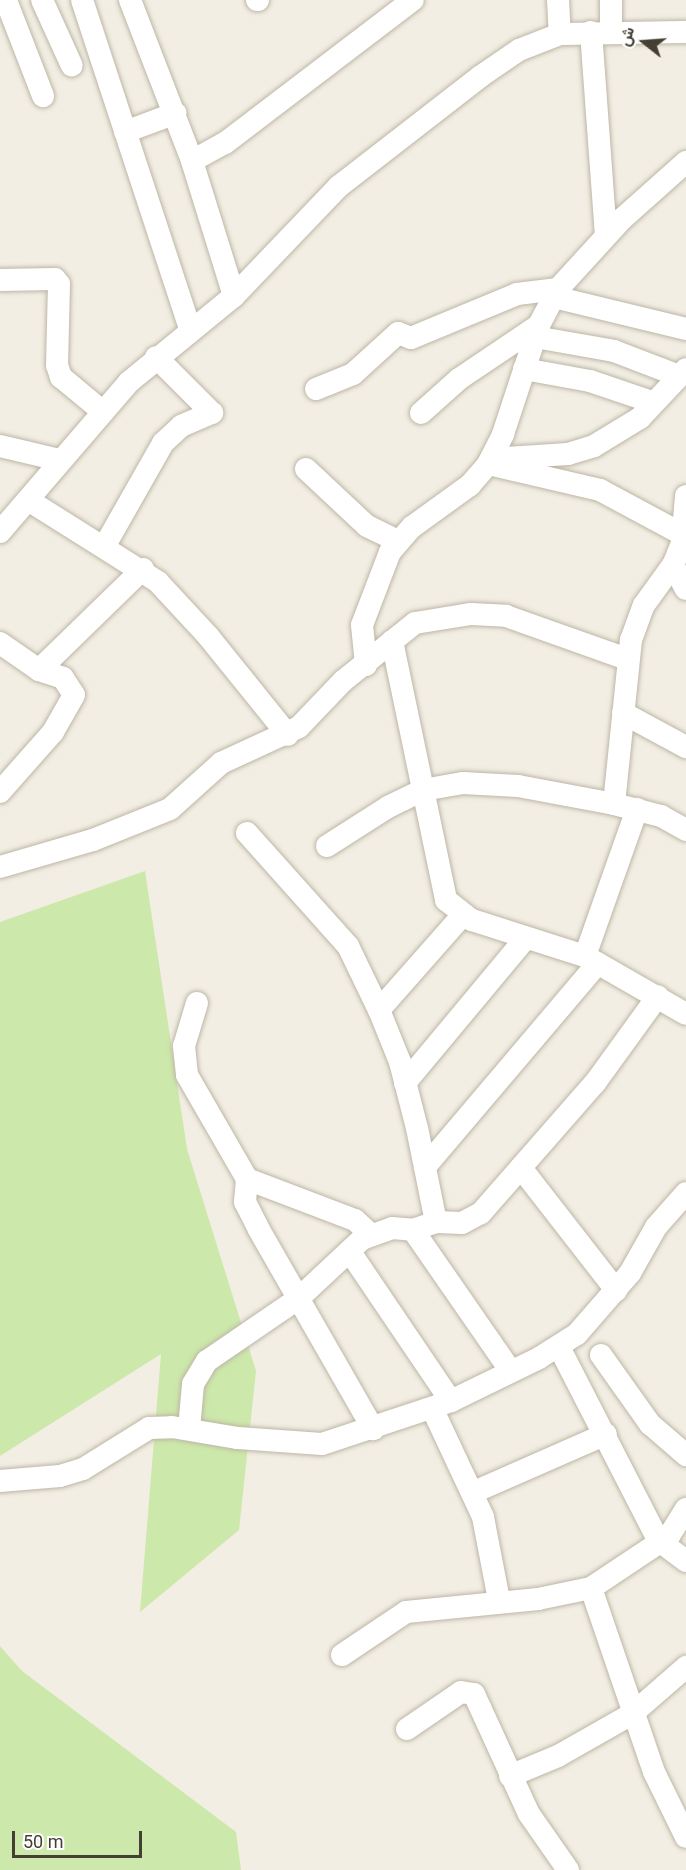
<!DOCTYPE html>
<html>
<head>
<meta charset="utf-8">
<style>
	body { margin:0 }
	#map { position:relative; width:686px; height:1870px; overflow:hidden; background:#f2eee3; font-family:Roboto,Vazirmatn,sans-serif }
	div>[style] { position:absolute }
	.green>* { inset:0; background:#cce8aa }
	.roads { filter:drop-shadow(0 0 2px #beb6a6) drop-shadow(0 0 2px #beb6a6) }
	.minor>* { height:22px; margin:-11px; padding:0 11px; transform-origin:11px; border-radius:11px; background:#fff }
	span { translate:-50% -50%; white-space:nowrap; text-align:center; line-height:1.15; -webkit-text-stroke:6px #fff; paint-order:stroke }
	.north { position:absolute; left:614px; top:12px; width:60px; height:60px; -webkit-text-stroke:4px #fff; paint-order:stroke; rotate:287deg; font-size:16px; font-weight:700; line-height:24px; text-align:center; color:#443e33 }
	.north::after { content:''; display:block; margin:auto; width:21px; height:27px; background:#443e33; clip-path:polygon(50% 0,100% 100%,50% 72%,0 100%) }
	.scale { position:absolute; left:12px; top:1831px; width:130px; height:27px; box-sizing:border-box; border:3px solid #443e33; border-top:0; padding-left:8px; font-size:18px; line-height:21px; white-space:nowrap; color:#443e33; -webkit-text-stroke:4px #fff; paint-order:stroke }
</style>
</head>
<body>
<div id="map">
	<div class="green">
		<div style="clip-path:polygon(145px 871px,187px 1149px,256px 1371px,239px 1530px,140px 1612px,161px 1354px,0 1456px,0 922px)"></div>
		<div style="clip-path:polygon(0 1646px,22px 1671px,236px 1832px,241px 1870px,0 1870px)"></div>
	</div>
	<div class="roads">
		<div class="minor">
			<div style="left:42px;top:0;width:72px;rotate:65.6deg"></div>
			<div style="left:82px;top:0;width:346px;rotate:71.8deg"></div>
			<div style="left:130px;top:0;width:173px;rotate:68.9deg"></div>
			<div style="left:192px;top:161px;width:141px;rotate:72.7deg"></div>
			<div style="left:257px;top:0;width:1px"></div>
			<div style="left:558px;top:0;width:34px;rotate:87deg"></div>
			<div style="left:7px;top:3px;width:100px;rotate:68.8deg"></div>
			<div style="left:611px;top:30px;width:30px;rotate:-90deg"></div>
			<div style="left:591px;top:32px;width:204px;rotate:85.8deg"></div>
			<div style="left:125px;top:132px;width:54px;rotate:-20.4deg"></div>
			<div style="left:192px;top:161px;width:38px;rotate:-29deg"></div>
			<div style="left:225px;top:143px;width:236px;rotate:-37.3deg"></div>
			<div style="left:0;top:280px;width:55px;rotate:-1deg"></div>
			<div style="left:55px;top:279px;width:6px;rotate:51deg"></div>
			<div style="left:59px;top:284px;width:81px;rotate:91.4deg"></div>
			<div style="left:57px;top:365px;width:13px;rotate:72deg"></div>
			<div style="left:61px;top:377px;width:53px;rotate:39.7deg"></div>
			<div style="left:554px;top:297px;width:136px;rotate:13.6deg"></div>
			<div style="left:535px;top:337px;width:80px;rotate:10deg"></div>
			<div style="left:614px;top:351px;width:67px;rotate:20.9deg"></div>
			<div style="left:524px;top:369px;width:67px;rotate:10.3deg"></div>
			<div style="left:590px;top:381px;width:65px;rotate:18.7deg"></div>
			<div style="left:316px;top:389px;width:40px;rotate:-22deg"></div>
			<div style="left:353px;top:374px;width:61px;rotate:-42.3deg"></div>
			<div style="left:398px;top:333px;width:14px;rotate:21deg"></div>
			<div style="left:411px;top:338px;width:115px;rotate:-22.5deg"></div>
			<div style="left:517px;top:294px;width:41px;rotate:-7deg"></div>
			<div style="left:421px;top:413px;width:51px;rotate:-41.8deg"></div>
			<div style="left:459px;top:379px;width:97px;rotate:-34deg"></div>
			<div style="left:0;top:446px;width:61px;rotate:13.3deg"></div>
			<div style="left:488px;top:464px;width:19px;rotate:-18deg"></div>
			<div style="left:506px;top:458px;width:62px;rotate:-3.7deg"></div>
			<div style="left:568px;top:454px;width:27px;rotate:-17deg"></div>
			<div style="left:594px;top:446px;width:54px;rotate:-31.3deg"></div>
			<div style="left:640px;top:418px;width:67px;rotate:-46.8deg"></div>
			<div style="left:497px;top:466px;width:106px;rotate:13.1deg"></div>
			<div style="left:600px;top:490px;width:93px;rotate:28.2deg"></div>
			<div style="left:306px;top:469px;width:83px;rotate:43.1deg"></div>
			<div style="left:367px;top:526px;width:34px;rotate:26deg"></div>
			<div style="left:686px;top:496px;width:47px;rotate:94.9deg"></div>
			<div style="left:682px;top:543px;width:24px;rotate:112deg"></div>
			<div style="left:673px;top:565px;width:27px;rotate:62deg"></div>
			<div style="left:28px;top:500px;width:154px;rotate:32.2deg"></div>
			<div style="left:158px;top:582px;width:74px;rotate:47.2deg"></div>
			<div style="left:208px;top:636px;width:127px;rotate:51.1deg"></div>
			<div style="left:0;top:532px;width:198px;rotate:-49.3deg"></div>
			<div style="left:129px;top:382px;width:136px;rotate:-39.3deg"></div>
			<div style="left:234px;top:296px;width:151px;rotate:-46.3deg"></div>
			<div style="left:338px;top:187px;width:181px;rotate:-37.8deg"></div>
			<div style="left:481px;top:76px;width:46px;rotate:-34.4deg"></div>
			<div style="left:519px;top:50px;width:44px;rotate:-21.3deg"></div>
			<div style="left:560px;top:34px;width:126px;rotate:-0.9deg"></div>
			<div style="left:104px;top:547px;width:120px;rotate:-60.4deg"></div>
			<div style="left:163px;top:443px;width:25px;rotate:-43deg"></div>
			<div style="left:181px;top:426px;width:34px;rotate:-23deg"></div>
			<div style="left:212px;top:413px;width:79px;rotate:-135deg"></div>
			<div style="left:392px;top:641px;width:265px;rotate:78.2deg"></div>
			<div style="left:446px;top:900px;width:33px;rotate:38deg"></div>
			<div style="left:472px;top:920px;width:119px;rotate:17.7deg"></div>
			<div style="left:585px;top:956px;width:116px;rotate:29.9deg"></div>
			<div style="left:0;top:643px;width:47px;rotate:34.7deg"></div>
			<div style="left:39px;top:670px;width:25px;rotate:18deg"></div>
			<div style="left:63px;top:678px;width:20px;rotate:57deg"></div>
			<div style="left:74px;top:695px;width:43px;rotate:119.6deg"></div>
			<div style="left:53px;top:732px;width:80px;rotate:131.5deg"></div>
			<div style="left:366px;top:665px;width:40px;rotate:-95.7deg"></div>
			<div style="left:362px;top:625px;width:78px;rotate:-69deg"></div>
			<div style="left:390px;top:552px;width:33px;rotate:-49deg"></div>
			<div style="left:412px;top:527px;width:72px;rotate:-35.9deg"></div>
			<div style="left:470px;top:485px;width:28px;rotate:-49deg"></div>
			<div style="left:488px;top:464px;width:34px;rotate:-63deg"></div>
			<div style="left:503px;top:434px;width:115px;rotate:-71.7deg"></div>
			<div style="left:539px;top:325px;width:41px;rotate:-62.2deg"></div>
			<div style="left:558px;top:289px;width:95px;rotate:-47.6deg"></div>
			<div style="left:622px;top:219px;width:86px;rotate:-41.7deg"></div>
			<div style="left:39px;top:670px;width:145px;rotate:-44.2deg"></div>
			<div style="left:623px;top:713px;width:72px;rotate:28.4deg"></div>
			<div style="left:614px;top:804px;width:165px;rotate:-84.1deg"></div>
			<div style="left:631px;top:640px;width:37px;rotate:-70deg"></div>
			<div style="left:644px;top:605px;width:49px;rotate:-54.1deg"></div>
			<div style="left:247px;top:833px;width:152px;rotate:48.2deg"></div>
			<div style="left:348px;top:946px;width:71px;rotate:64.2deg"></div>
			<div style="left:379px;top:1010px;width:56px;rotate:68deg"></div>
			<div style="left:400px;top:1062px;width:68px;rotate:75.6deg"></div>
			<div style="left:417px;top:1128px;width:96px;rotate:78.6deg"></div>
			<div style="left:327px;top:846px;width:72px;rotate:-32.6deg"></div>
			<div style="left:388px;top:807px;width:39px;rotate:-26deg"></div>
			<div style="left:423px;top:790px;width:41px;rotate:-9.9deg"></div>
			<div style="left:463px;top:783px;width:55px;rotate:3.1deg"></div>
			<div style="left:518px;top:786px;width:98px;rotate:10.6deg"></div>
			<div style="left:614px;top:804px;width:49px;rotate:14.3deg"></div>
			<div style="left:661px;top:816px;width:29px;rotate:29deg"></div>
			<div style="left:0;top:867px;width:97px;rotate:-16.2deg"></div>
			<div style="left:93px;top:840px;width:83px;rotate:-21.9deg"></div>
			<div style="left:170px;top:809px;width:69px;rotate:-42deg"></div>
			<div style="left:221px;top:763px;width:86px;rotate:-24.8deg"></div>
			<div style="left:299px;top:727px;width:64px;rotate:-46.3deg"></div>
			<div style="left:343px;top:681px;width:92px;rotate:-38.9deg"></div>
			<div style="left:415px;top:623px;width:57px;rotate:-9.1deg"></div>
			<div style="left:471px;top:614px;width:35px;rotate:3deg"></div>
			<div style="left:506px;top:616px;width:128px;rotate:19.6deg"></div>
			<div style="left:585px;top:956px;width:156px;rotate:-70.5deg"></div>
			<div style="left:197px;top:1003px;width:45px;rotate:106.8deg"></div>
			<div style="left:184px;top:1046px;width:29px;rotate:84deg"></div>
			<div style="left:187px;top:1075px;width:120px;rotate:60deg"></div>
			<div style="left:247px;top:1179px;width:116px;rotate:20.8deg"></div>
			<div style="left:355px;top:1220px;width:21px;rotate:43deg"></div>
			<div style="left:379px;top:1010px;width:125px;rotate:-48.6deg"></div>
			<div style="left:405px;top:1083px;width:189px;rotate:-50.2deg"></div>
			<div style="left:425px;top:1167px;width:267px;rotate:-49.7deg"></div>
			<div style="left:521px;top:1168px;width:155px;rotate:52.1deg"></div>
			<div style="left:247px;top:1179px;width:23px;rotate:95deg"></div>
			<div style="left:245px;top:1202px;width:29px;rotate:63deg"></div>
			<div style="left:258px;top:1228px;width:232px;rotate:60.2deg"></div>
			<div style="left:413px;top:1230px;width:170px;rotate:55.3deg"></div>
			<div style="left:350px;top:1252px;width:180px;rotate:55.9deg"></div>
			<div style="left:559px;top:1347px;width:217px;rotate:62.8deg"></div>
			<div style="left:658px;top:1540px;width:35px;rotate:37deg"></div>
			<div style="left:601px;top:1355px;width:85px;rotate:54.6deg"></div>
			<div style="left:650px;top:1424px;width:48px;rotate:40.7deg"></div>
			<div style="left:432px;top:1408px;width:120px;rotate:64.9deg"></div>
			<div style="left:483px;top:1517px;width:85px;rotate:79.1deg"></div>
			<div style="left:189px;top:1429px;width:45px;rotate:-84.9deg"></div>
			<div style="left:193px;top:1384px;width:27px;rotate:-59deg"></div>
			<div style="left:207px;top:1361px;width:112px;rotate:-34.4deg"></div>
			<div style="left:299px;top:1298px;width:86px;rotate:-43.1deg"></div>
			<div style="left:362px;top:1239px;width:32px;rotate:-20deg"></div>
			<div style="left:392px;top:1228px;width:21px;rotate:5deg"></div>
			<div style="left:413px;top:1230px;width:24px;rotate:-19deg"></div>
			<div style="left:436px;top:1222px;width:26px;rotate:2deg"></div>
			<div style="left:462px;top:1223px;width:21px;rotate:-28deg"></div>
			<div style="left:481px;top:1213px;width:173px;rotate:-48.8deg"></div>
			<div style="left:595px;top:1083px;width:107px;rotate:-54.1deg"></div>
			<div style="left:0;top:1481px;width:60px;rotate:-4.8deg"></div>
			<div style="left:60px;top:1476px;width:24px;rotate:-17deg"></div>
			<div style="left:83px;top:1469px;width:78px;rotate:-31.8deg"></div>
			<div style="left:149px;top:1428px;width:23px;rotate:-2deg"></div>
			<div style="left:172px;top:1427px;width:67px;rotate:9.5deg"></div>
			<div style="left:238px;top:1438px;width:84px;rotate:4.1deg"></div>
			<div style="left:322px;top:1444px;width:136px;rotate:-18.4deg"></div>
			<div style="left:451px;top:1401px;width:98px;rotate:-26deg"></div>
			<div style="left:539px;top:1358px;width:45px;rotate:-32.3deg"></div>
			<div style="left:577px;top:1334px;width:81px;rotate:-49deg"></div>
			<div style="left:630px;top:1273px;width:53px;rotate:-60.5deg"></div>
			<div style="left:656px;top:1227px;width:45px;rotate:-48.6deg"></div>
			<div style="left:474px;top:1492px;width:144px;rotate:-23.7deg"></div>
			<div style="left:591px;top:1588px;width:194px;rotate:71.1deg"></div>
			<div style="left:654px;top:1772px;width:72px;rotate:63.8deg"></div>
			<div style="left:342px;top:1655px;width:77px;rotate:-33.9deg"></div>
			<div style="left:406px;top:1612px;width:133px;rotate:-5.6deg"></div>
			<div style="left:538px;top:1599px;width:54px;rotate:-11.7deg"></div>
			<div style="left:591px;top:1588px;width:94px;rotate:-33.7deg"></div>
			<div style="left:669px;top:1536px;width:32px;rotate:-58deg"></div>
			<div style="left:407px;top:1729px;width:65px;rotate:-34.4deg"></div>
			<div style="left:461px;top:1692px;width:13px;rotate:9deg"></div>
			<div style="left:474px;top:1694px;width:132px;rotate:65.4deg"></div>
			<div style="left:529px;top:1814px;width:68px;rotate:55.1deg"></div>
			<div style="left:510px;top:1776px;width:52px;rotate:-22.6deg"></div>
			<div style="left:558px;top:1756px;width:85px;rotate:-29.6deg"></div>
			<div style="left:632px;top:1714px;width:72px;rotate:-41deg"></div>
		</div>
	</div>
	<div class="north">ش</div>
	<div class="scale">50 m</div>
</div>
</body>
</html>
